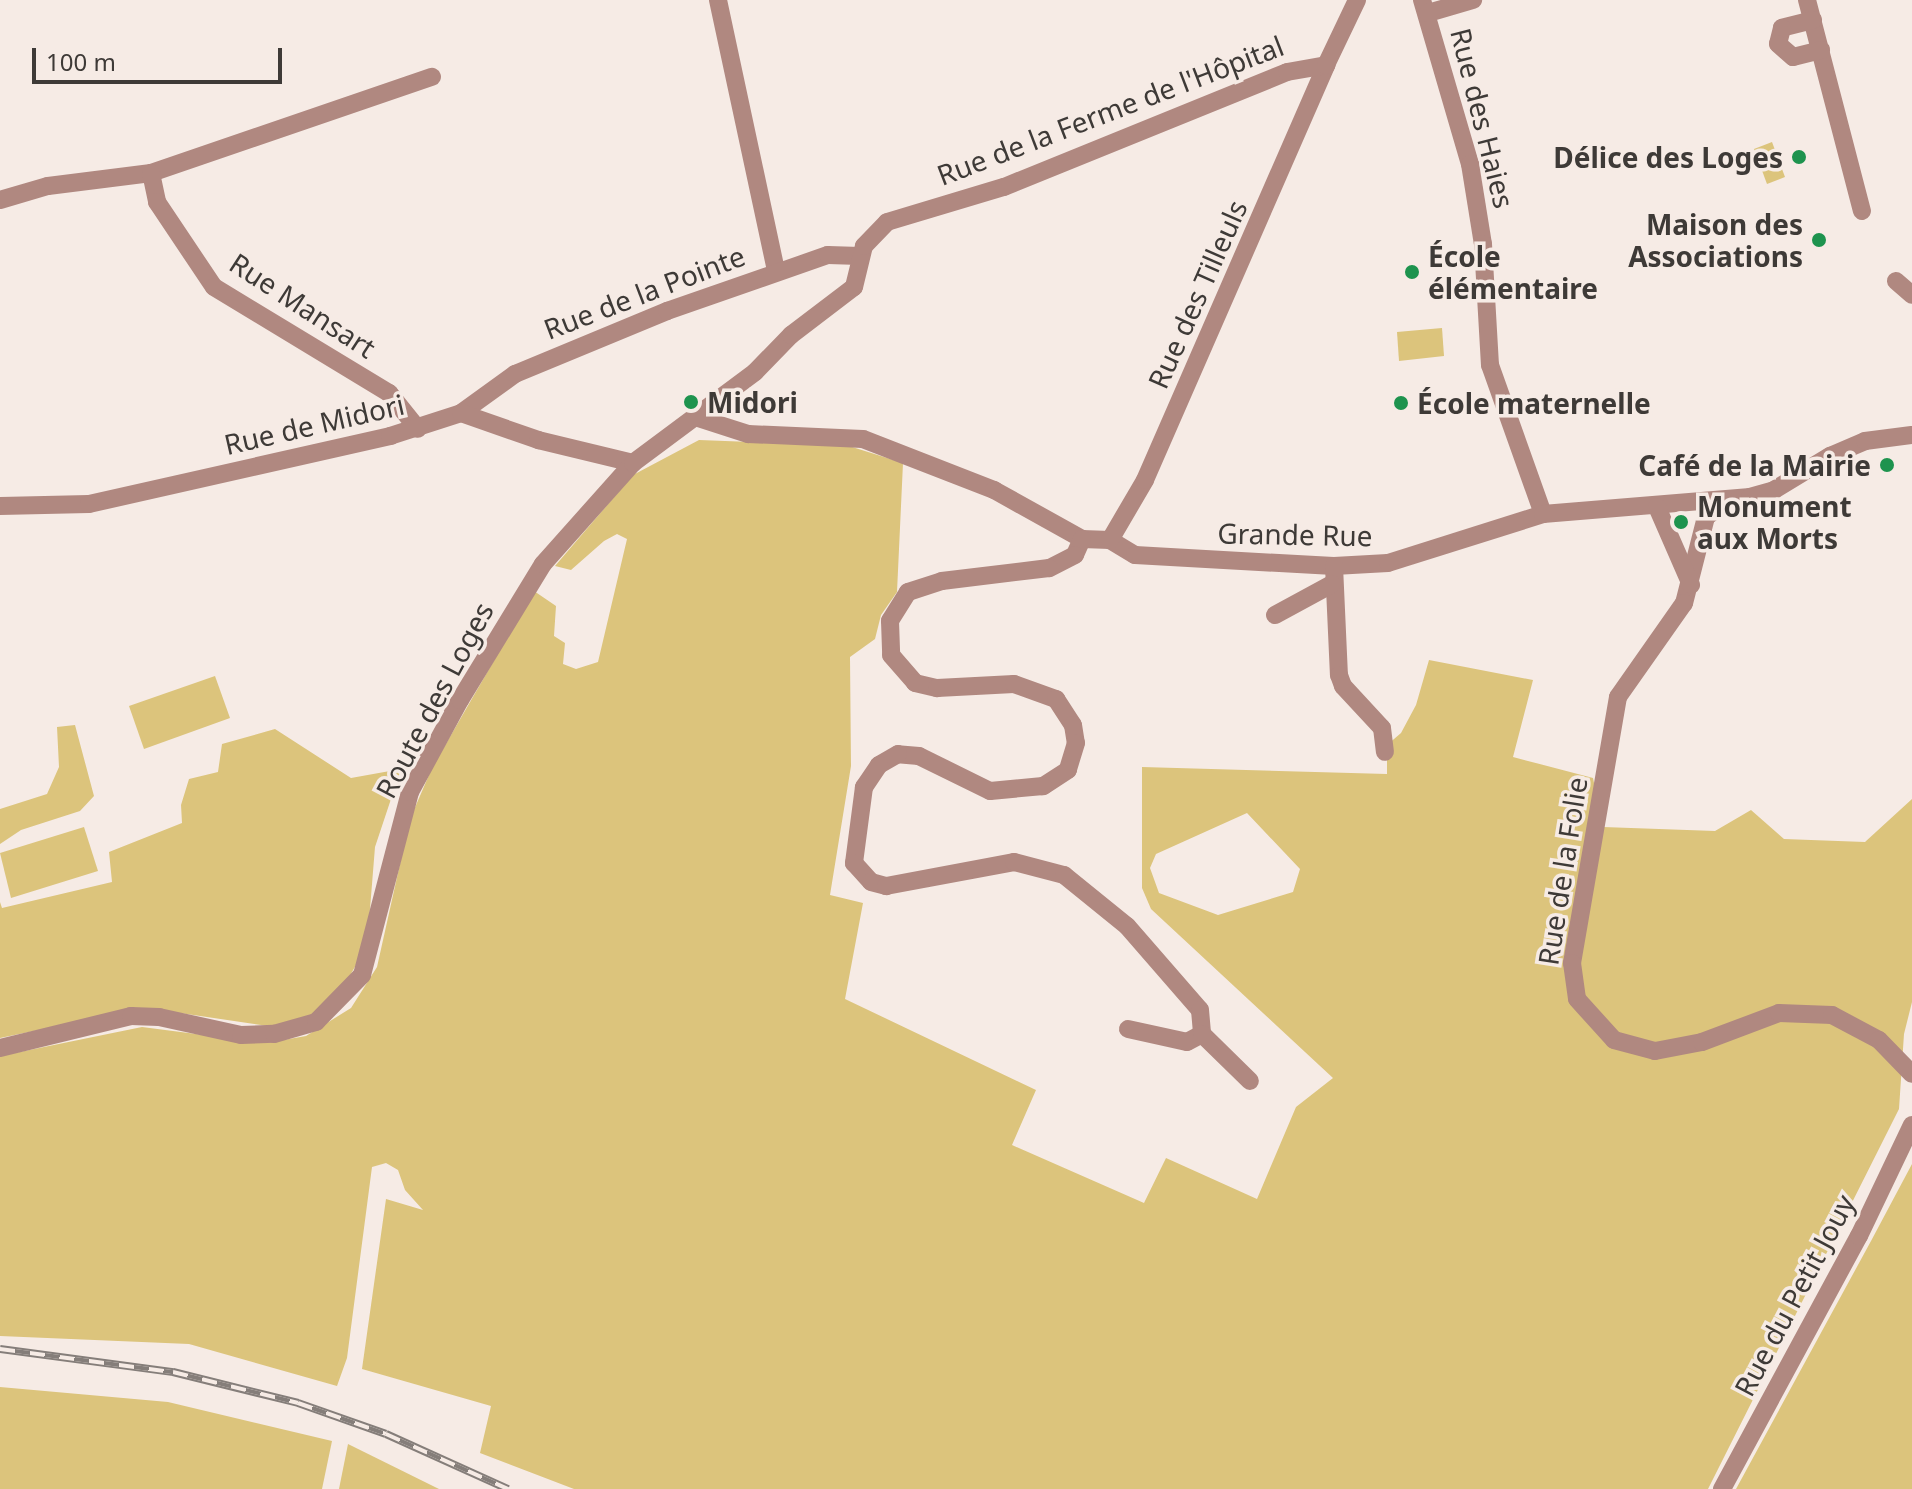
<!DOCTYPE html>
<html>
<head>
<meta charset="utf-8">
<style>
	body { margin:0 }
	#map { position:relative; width:1912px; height:1489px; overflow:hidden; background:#f6ebe5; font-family:"Noto Sans",sans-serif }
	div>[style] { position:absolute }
	.green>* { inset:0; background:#dcc47c }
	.minor>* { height:18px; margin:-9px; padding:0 9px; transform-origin:9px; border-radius:9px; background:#b08880 }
	.rail>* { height:8px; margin-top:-4px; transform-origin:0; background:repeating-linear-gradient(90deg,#f6ebe5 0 15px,#857e7a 0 30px); box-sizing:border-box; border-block:2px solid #857e7a }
	.dots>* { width:22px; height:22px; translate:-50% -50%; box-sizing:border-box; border:4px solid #f6ebe5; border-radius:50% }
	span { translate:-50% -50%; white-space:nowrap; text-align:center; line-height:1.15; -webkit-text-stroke:7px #f6ebe5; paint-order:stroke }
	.street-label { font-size:28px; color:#3e3a37 }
	.poi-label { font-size:28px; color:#3e3a37; font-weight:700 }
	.right { translate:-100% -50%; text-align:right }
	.left { translate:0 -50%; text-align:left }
	.scale { position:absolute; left:32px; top:48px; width:250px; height:36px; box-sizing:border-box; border:4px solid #3e3a37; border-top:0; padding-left:10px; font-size:24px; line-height:28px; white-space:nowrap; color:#3e3a37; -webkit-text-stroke:6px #f6ebe5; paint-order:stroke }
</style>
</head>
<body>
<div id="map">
	<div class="green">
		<div style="clip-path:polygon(1772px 142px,1785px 177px,1767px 184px,1754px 149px)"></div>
		<div style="clip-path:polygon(1442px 328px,1444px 356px,1399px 361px,1397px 332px)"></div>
		<div style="clip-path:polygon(evenodd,699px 440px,849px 446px,903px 463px,897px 592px,881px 615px,875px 639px,850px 657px,851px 766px,830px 895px,863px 903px,845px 999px,1036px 1090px,1012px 1145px,1144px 1203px,1166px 1158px,1257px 1199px,1296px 1107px,1333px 1078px,1151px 909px,1142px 888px,1142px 767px,1387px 774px,1387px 745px,1401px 733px,1416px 705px,1429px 660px,1533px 680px,1513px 757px,1593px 778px,1603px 827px,1715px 831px,1751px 810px,1784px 839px,1865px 842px,1912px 799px,1912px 1002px,1904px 1034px,1899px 1109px,1708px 1489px,574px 1489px,480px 1453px,491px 1406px,362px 1369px,386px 1199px,423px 1210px,405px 1190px,398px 1170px,386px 1163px,372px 1167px,347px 1358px,337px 1386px,189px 1344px,0 1336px,0 1056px,142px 1027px,266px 1043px,306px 1036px,351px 1008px,377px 967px,410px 819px,432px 768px,534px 591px,556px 606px,554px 636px,565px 643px,563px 664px,576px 669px,598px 662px,627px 539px,617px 534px,604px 541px,571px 570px,555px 566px,633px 475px,699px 440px,1247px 813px,1300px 869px,1293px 892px,1218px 915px,1159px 893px,1150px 868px,1156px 854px,1247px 813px)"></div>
		<div style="clip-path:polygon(215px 676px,230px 718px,144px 749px,129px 706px)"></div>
		<div style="clip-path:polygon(75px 725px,94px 796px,80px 811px,21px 830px,0 844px,0 809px,47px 794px,59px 767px,57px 727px)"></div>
		<div style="clip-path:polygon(275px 729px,351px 778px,401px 769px,375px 847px,367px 946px,341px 991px,309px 1017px,282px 1028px,173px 1012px,116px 1014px,0 1038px,0 902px,2px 908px,112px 882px,109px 852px,182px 823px,181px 805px,189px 779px,218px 772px,222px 744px)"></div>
		<div style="clip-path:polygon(84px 827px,98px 871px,11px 898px,0 853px)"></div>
		<div style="clip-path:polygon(1912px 1164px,1912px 1489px,1736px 1489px,1871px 1241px)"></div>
		<div style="clip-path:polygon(0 1387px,168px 1402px,332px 1441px,322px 1489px,0 1489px)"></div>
		<div style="clip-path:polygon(348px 1444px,439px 1489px,339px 1489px)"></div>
	</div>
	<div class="minor">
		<div style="left:718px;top:0;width:277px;rotate:77.9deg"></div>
		<div style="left:1422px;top:0;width:171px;rotate:73.7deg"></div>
		<div style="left:1470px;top:164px;width:81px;rotate:80.8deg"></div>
		<div style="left:1483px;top:244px;width:121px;rotate:86.7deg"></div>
		<div style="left:1490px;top:365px;width:158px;rotate:70.4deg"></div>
		<div style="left:1807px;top:0;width:218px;rotate:75.4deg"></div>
		<div style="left:1428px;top:13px;width:47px;rotate:-16.1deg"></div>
		<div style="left:1813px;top:20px;width:32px;rotate:166deg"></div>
		<div style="left:1782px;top:28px;width:16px;rotate:104deg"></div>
		<div style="left:1778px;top:44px;width:20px;rotate:41deg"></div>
		<div style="left:1793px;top:57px;width:29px;rotate:-14deg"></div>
		<div style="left:151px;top:173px;width:297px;rotate:-18.9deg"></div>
		<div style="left:0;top:200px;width:50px;rotate:-16.3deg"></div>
		<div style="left:48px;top:186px;width:104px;rotate:-7.2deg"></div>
		<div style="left:151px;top:173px;width:30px;rotate:78deg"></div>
		<div style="left:157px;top:202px;width:102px;rotate:56.2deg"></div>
		<div style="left:214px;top:287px;width:205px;rotate:31.2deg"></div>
		<div style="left:389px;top:393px;width:46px;rotate:51.1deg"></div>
		<div style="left:1896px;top:281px;width:21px;rotate:41deg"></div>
		<div style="left:461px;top:413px;width:67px;rotate:-35.8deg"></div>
		<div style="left:515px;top:374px;width:165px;rotate:-22.5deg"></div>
		<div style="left:667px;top:311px;width:170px;rotate:-19.2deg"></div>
		<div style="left:828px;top:255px;width:32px;rotate:2deg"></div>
		<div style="left:695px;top:417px;width:56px;rotate:17.8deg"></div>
		<div style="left:748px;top:434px;width:115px;rotate:2.5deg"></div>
		<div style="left:863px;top:439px;width:141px;rotate:21.3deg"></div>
		<div style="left:994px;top:490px;width:101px;rotate:29.1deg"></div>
		<div style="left:1082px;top:539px;width:28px;rotate:2deg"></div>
		<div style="left:1110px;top:540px;width:29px;rotate:31deg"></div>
		<div style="left:1135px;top:555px;width:199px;rotate:3.2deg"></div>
		<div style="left:1334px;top:566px;width:54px;rotate:-3.2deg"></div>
		<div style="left:1388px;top:563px;width:163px;rotate:-17.5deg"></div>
		<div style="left:1543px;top:514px;width:208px;rotate:-4.7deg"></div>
		<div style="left:1750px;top:497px;width:25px;rotate:-16deg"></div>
		<div style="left:1774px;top:490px;width:66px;rotate:-31.3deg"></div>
		<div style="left:1830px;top:456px;width:38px;rotate:-23deg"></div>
		<div style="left:1865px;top:441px;width:47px;rotate:-7.3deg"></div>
		<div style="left:1724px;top:503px;width:23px;rotate:142deg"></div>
		<div style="left:1706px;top:517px;width:89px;rotate:104.3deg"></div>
		<div style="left:1684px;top:603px;width:115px;rotate:125.1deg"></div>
		<div style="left:1618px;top:697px;width:270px;rotate:99.8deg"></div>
		<div style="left:1572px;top:963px;width:36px;rotate:82deg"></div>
		<div style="left:1577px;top:999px;width:55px;rotate:47.9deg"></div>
		<div style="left:1614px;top:1040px;width:42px;rotate:15deg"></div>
		<div style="left:1655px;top:1051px;width:48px;rotate:-10.8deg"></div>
		<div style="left:1702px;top:1042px;width:82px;rotate:-20.6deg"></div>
		<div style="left:1779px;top:1013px;width:53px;rotate:2.2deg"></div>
		<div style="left:1832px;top:1015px;width:53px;rotate:28deg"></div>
		<div style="left:1879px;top:1040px;width:47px;rotate:45.9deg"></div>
		<div style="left:0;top:506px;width:89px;rotate:-1.3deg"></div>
		<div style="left:89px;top:504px;width:309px;rotate:-12.7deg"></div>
		<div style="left:390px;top:436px;width:75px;rotate:-17.9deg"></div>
		<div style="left:461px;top:413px;width:82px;rotate:19.3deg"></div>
		<div style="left:538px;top:440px;width:98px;rotate:13.6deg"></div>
		<div style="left:1657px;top:507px;width:85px;rotate:66.4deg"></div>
		<div style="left:1082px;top:539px;width:17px;rotate:114deg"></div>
		<div style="left:1075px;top:555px;width:29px;rotate:153deg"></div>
		<div style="left:1049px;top:568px;width:108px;rotate:173.1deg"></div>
		<div style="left:942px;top:581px;width:36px;rotate:162deg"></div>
		<div style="left:908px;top:592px;width:34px;rotate:122deg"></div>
		<div style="left:890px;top:621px;width:34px;rotate:88deg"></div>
		<div style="left:891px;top:655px;width:37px;rotate:49deg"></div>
		<div style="left:915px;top:683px;width:23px;rotate:13deg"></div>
		<div style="left:937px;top:688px;width:77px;rotate:-3deg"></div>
		<div style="left:1014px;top:684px;width:45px;rotate:19.7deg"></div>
		<div style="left:1056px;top:699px;width:31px;rotate:57deg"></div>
		<div style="left:1073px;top:725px;width:18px;rotate:81deg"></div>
		<div style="left:1076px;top:743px;width:28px;rotate:107deg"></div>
		<div style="left:1068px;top:770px;width:30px;rotate:147deg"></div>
		<div style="left:1043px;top:786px;width:53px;rotate:174.6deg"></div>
		<div style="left:990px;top:791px;width:79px;rotate:-153.8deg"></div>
		<div style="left:919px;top:756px;width:21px;rotate:-175deg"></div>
		<div style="left:898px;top:754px;width:22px;rotate:150deg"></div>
		<div style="left:879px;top:765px;width:27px;rotate:124deg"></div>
		<div style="left:864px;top:787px;width:77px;rotate:97.5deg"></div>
		<div style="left:854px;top:863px;width:25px;rotate:48deg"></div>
		<div style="left:871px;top:882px;width:16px;rotate:15deg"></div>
		<div style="left:886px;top:886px;width:130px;rotate:-10.6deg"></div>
		<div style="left:1014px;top:862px;width:52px;rotate:14.6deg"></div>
		<div style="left:1064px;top:875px;width:81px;rotate:39deg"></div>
		<div style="left:1127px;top:926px;width:111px;rotate:49deg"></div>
		<div style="left:1200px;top:1010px;width:24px;rotate:85deg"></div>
		<div style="left:1110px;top:540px;width:69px;rotate:-59.7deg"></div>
		<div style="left:1145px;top:480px;width:453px;rotate:-66.4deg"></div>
		<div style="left:1334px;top:566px;width:109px;rotate:87.4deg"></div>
		<div style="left:1339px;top:675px;width:12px;rotate:70deg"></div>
		<div style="left:1343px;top:686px;width:57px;rotate:47.1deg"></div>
		<div style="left:1382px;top:728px;width:24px;rotate:83deg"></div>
		<div style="left:1275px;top:615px;width:65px;rotate:-28.5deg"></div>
		<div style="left:1128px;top:1029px;width:60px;rotate:12.4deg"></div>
		<div style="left:1187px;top:1042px;width:17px;rotate:-28deg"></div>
		<div style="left:1202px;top:1034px;width:67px;rotate:44.4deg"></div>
		<div style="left:0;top:1048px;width:135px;rotate:-13.7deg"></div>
		<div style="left:131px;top:1016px;width:28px;rotate:2deg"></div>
		<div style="left:159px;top:1017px;width:84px;rotate:12.4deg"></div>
		<div style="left:241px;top:1035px;width:33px;rotate:-2deg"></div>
		<div style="left:274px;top:1034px;width:44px;rotate:-15.9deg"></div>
		<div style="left:316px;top:1022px;width:66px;rotate:-45.6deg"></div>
		<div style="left:362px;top:975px;width:189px;rotate:-75.3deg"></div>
		<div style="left:410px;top:792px;width:105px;rotate:-61.5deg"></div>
		<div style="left:460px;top:700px;width:159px;rotate:-58.6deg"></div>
		<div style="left:543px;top:564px;width:135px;rotate:-48.3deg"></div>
		<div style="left:633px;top:463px;width:152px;rotate:-36.7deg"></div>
		<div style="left:755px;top:372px;width:52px;rotate:-45.8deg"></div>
		<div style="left:791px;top:335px;width:79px;rotate:-37.3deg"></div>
		<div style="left:854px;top:287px;width:42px;rotate:-76.3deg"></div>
		<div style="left:864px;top:246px;width:33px;rotate:-46deg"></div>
		<div style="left:887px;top:222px;width:122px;rotate:-16.7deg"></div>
		<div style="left:1004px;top:187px;width:305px;rotate:-22.1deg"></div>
		<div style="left:1287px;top:72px;width:40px;rotate:-10deg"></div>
		<div style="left:1326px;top:65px;width:72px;rotate:-64.5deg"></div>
		<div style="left:1722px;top:1489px;width:288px;rotate:-61.6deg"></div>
		<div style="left:1859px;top:1236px;width:123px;rotate:-64.5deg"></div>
	</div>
	<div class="rail">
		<div style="left:0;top:1349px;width:175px;rotate:7.6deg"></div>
		<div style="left:173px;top:1372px;width:129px;rotate:13.9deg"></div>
		<div style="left:298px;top:1403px;width:93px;rotate:19.4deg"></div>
		<div style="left:386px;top:1434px;width:134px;rotate:24.3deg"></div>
	</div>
	<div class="dots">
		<div style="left:1799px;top:157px;background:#1e934e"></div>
		<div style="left:1819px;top:240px;background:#1e934e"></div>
		<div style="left:1412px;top:272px;background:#1e934e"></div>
		<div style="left:691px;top:402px;background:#1e934e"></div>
		<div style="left:1401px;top:403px;background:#1e934e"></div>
		<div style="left:1887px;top:465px;background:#1e934e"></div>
		<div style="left:1681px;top:522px;background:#1e934e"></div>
	</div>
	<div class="street-label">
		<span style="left:1110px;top:110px;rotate:-21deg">Rue de la Ferme de l'Hôpital</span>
		<span style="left:1483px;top:118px;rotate:76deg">Rue des Haies</span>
		<span style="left:644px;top:292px;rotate:-21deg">Rue de la Pointe</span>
		<span style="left:1197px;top:294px;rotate:-66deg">Rue des Tilleuls</span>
		<span style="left:303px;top:305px;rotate:33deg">Rue Mansart</span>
		<span style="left:314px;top:424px;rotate:-13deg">Rue de Midori</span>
		<span style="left:1295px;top:534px;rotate:1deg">Grande Rue</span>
		<span style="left:434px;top:700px;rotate:-62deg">Route des Loges</span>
		<span style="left:1562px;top:871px;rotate:-81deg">Rue de la Folie</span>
		<span style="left:1794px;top:1295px;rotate:-62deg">Rue du Petit Jouy</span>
	</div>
	<div class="poi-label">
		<span class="right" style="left:1783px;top:157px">Délice des Loges</span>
		<span class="right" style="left:1803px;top:240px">Maison des<br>Associations</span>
		<span class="left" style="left:1428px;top:272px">École<br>élémentaire</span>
		<span class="left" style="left:707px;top:402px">Midori</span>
		<span class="left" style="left:1417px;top:403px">École maternelle</span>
		<span class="right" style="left:1871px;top:465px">Café de la Mairie</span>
		<span class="left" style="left:1697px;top:522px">Monument<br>aux Morts</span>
	</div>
	<div class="scale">100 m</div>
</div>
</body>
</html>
